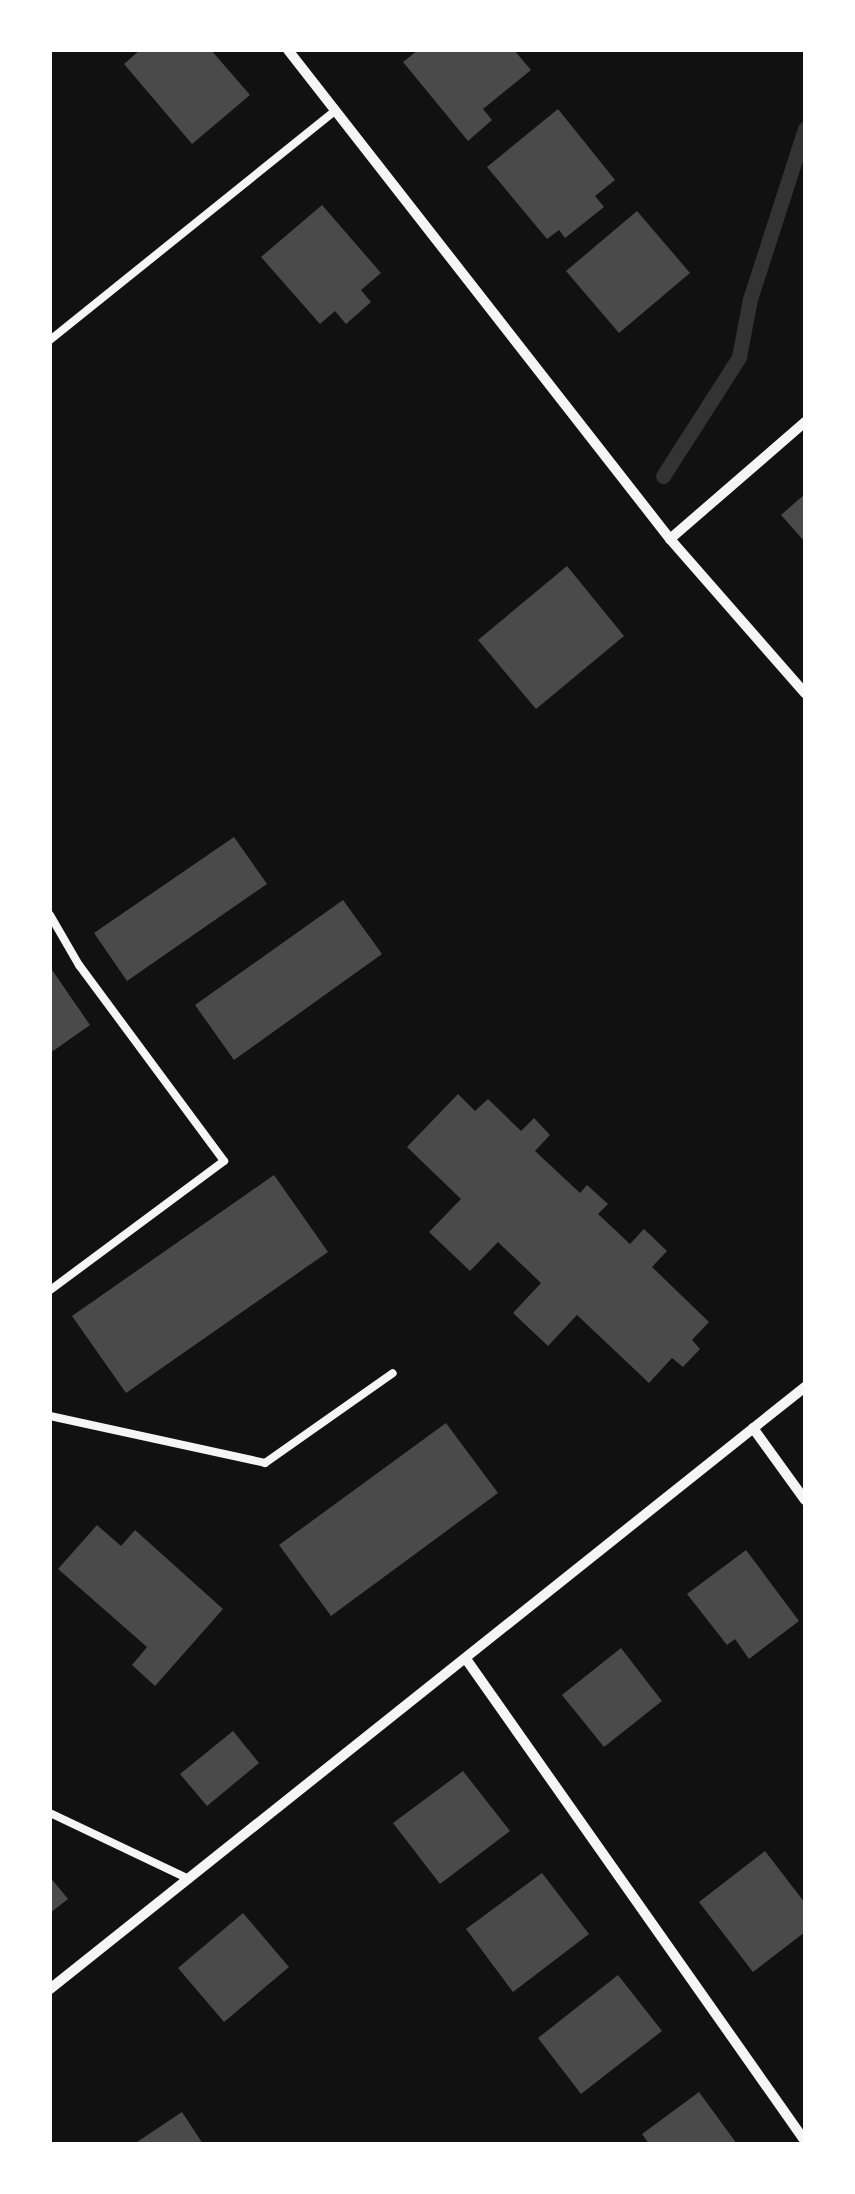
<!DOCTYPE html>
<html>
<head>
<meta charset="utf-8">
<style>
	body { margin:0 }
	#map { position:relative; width:855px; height:2194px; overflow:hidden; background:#111; font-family:Georgia,serif }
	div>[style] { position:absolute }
	.stream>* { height:15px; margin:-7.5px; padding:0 7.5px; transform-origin:7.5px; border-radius:7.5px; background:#333 }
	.building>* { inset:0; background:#4a4a4a }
	.service>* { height:8px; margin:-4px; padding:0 4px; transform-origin:4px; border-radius:4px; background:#f5f5f5 }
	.minor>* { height:10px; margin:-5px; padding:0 5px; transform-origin:5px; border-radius:5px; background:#f5f5f5 }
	span { translate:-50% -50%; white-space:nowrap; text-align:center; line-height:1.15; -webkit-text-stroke:8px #fff; paint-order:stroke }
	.frame { position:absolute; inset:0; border:52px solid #fff; pointer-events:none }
</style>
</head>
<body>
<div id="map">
	<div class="stream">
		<div style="left:663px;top:476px;width:141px;rotate:-57.4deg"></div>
		<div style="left:739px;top:357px;width:59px;rotate:-79.3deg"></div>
		<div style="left:750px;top:299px;width:179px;rotate:-72.1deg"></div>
	</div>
	<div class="building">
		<div style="clip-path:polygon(140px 50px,211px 50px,250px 95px,192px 144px,124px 64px)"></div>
		<div style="clip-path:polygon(418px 50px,514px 50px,531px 70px,483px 109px,492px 120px,468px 141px,403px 62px)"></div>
		<div style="clip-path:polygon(558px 109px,615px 180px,595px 196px,604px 207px,565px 238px,559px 230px,547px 239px,487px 167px)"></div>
		<div style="clip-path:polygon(322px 205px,381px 273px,361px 290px,371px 302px,346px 324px,335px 311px,320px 324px,261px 257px)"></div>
		<div style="clip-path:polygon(637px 211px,690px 273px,619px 333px,566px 271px)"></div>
		<div style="clip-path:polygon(805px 494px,805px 542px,781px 515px)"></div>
		<div style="clip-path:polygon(567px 566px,624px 636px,536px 709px,478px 640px)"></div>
		<div style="clip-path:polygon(234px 837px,267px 884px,127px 981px,94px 933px)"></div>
		<div style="clip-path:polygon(343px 900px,382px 954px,234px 1060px,195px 1005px)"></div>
		<div style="clip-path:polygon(50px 967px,90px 1025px,53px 1051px,50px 1047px)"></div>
		<div style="clip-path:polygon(458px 1094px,475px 1111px,488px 1099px,521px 1131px,534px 1118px,550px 1135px,535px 1151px,580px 1193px,587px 1185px,608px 1204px,598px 1214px,630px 1244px,644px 1229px,667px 1251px,652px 1267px,709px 1322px,692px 1340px,700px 1349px,683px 1367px,672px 1358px,649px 1383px,577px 1315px,548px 1346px,513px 1313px,541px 1283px,498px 1242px,470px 1271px,429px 1232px,461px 1199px,407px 1147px)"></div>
		<div style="clip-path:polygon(274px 1175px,328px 1252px,126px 1393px,72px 1316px)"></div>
		<div style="clip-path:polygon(446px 1423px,498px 1493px,331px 1616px,279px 1545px)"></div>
		<div style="clip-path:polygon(97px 1525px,121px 1546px,135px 1530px,223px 1609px,155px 1686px,132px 1665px,147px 1647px,58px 1569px)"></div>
		<div style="clip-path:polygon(746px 1550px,799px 1621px,749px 1659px,735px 1639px,727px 1645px,687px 1594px)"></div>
		<div style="clip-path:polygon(621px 1648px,662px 1701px,604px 1747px,562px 1695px)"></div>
		<div style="clip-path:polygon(233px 1731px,259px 1763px,207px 1806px,180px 1774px)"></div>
		<div style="clip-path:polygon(463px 1771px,510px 1831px,440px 1884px,393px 1823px)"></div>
		<div style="clip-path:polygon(765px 1851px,805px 1903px,805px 1932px,753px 1972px,699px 1902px)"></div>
		<div style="clip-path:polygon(542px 1873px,589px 1934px,513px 1992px,466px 1929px)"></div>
		<div style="clip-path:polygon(50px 1877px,68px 1899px,50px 1913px)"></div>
		<div style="clip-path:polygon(243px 1913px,289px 1967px,224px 2022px,178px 1968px)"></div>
		<div style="clip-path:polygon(618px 1975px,662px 2031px,581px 2094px,538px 2038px)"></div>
		<div style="clip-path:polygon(699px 2092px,737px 2144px,649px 2144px,642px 2134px)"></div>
		<div style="clip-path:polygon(182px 2112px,203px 2144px,134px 2144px)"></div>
	</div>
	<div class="service">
		<div style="left:50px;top:340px;width:362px;rotate:-38.8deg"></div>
		<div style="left:50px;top:915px;width:58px;rotate:59.9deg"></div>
		<div style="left:79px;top:965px;width:244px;rotate:53.5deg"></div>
		<div style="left:224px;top:1161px;width:217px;rotate:143.4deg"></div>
		<div style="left:50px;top:1416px;width:220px;rotate:12.3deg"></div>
		<div style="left:265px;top:1463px;width:156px;rotate:-35.1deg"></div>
		<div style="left:50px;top:1813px;width:154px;rotate:25.4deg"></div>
	</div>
	<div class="minor">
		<div style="left:288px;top:50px;width:621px;rotate:52deg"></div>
		<div style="left:670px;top:539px;width:205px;rotate:48.8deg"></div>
		<div style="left:670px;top:539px;width:179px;rotate:-40.9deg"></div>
		<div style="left:753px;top:1428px;width:89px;rotate:54.2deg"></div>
		<div style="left:466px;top:1659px;width:589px;rotate:54.88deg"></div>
		<div style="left:50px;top:1989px;width:966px;rotate:-38.57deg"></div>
	</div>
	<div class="frame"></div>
</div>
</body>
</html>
